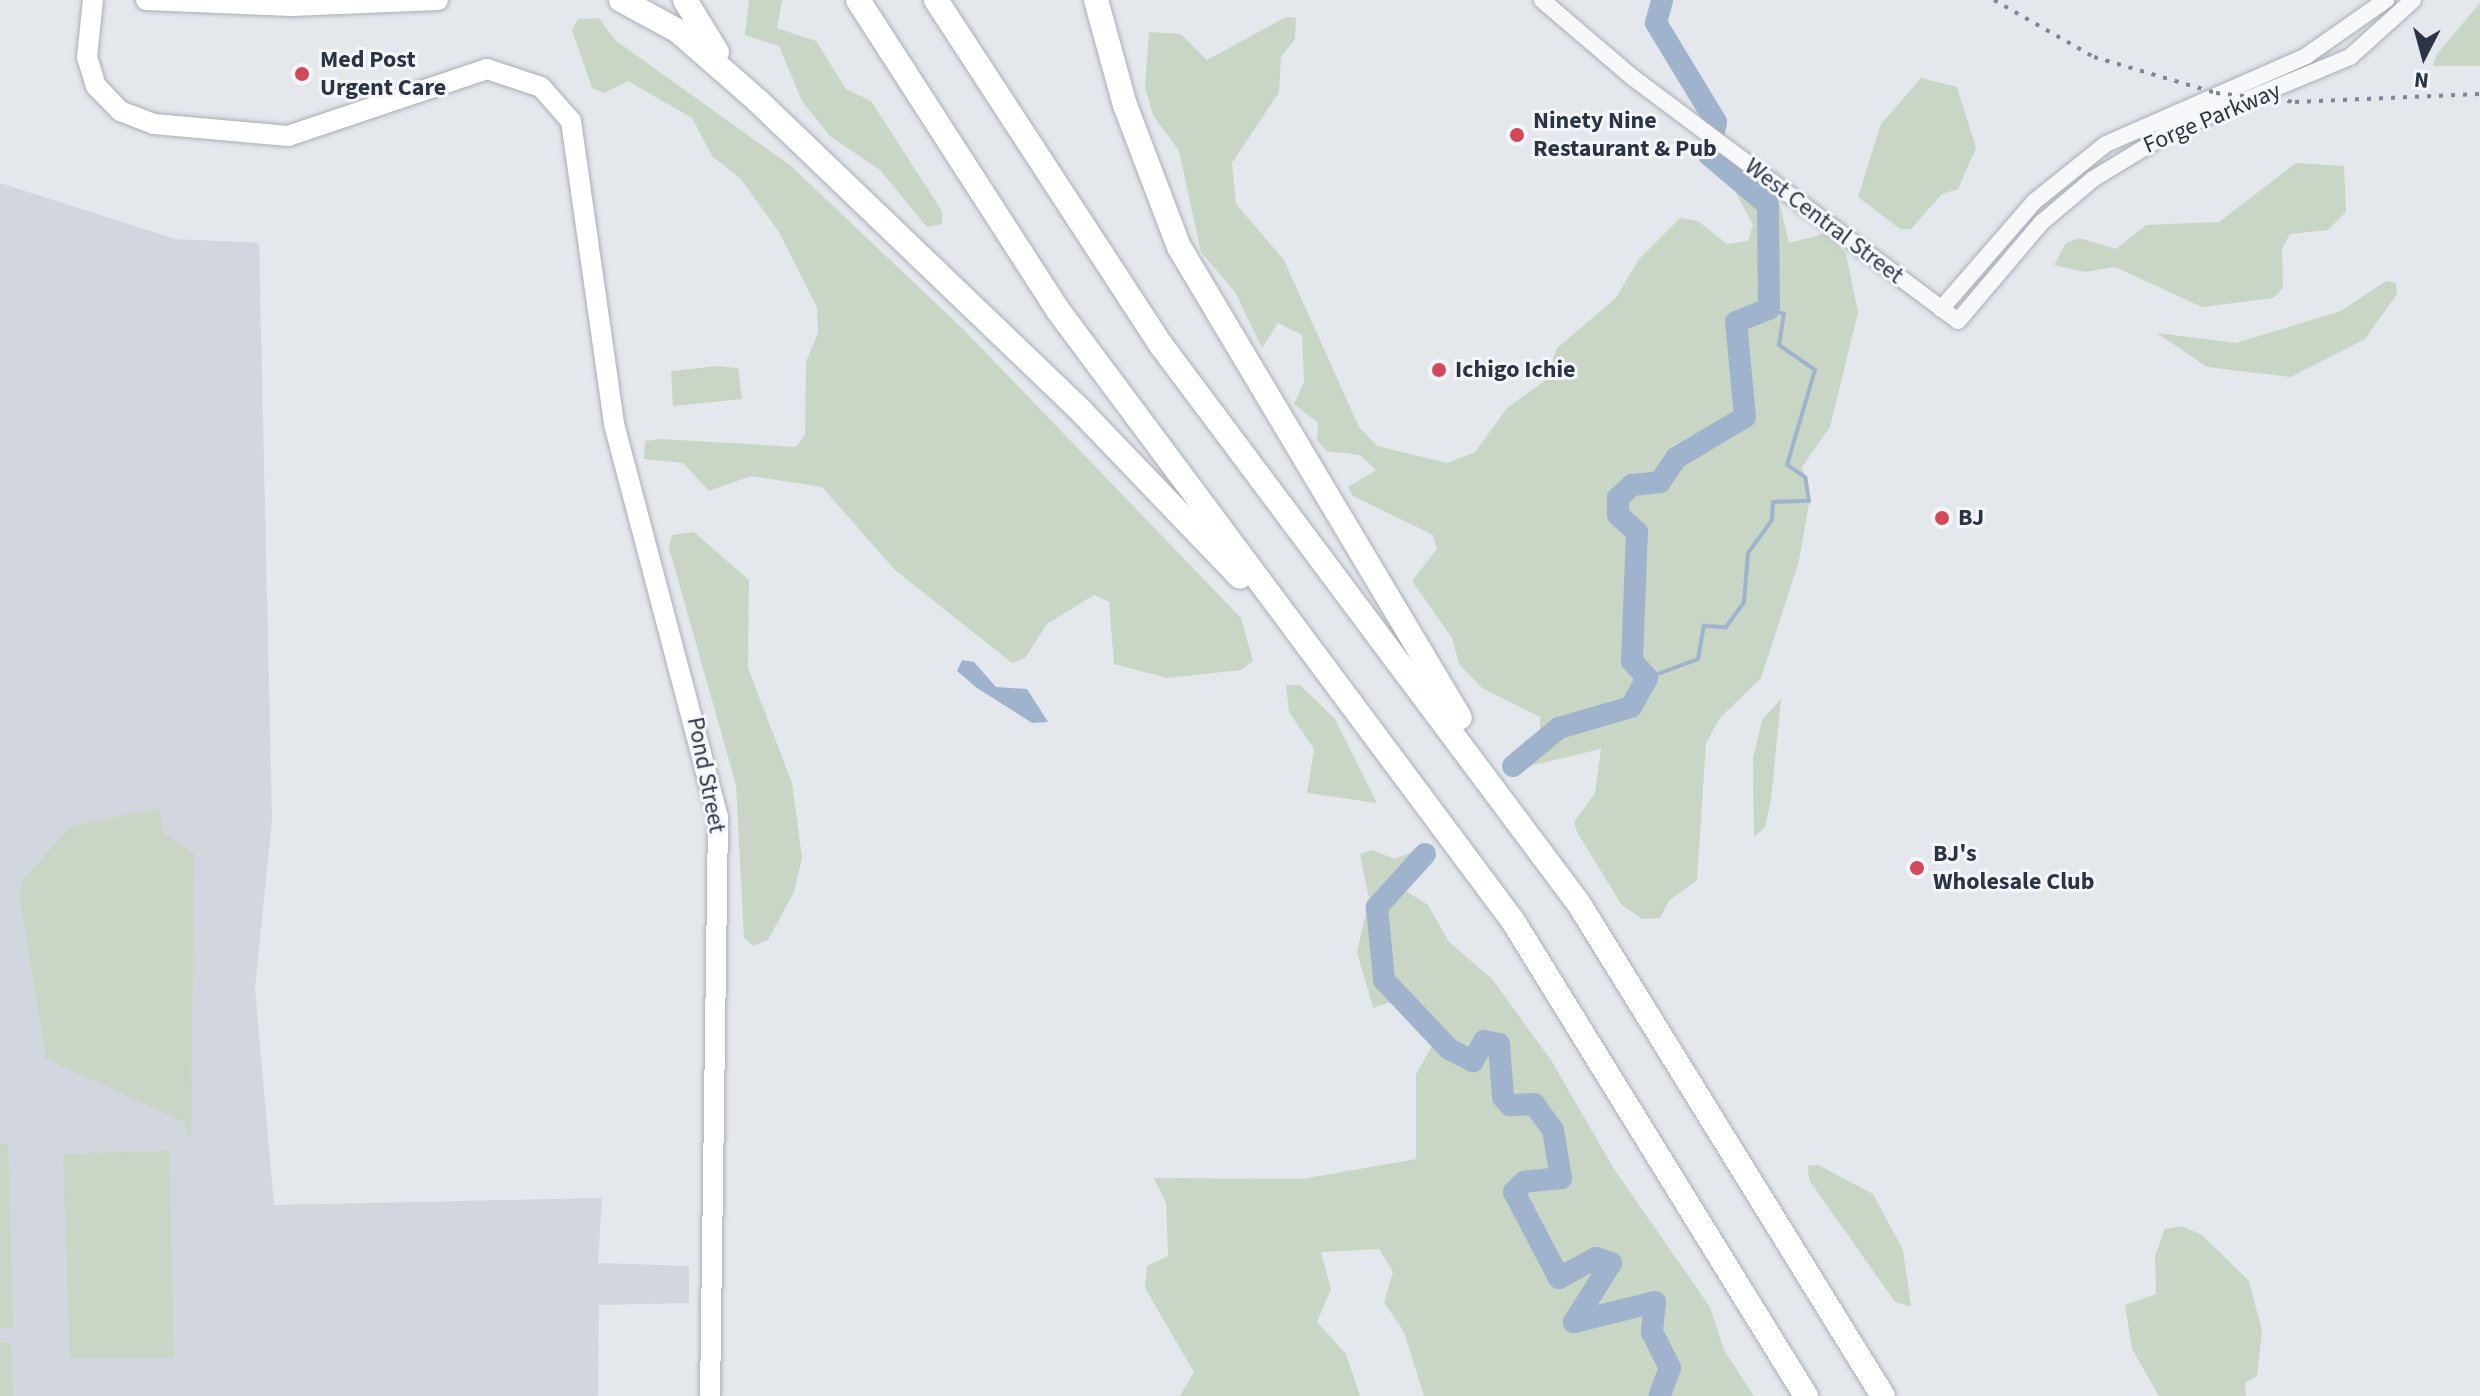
<!DOCTYPE html>
<html>
<head>
<meta charset="utf-8">
<style>
	body { margin:0 }
	#map { position:relative; width:2480px; height:1396px; overflow:hidden; background:#e4e7ec; font-family:"Source Sans 3",sans-serif }
	div>[style] { position:absolute }
	.built>* { inset:0; background:#d2d6de }
	.green>* { inset:0; background:#c9d6c5 }
	.water>* { inset:0; background:#9fb4cc }
	.stream>* { height:4px; margin:-2px; padding:0 2px; transform-origin:2px; border-radius:2px; background:#9fb4cc }
	.river>* { height:22px; margin:-11px; padding:0 11px; transform-origin:11px; border-radius:11px; background:#9fb4cc }
	.roads { filter:drop-shadow(0 0 2px #a9aeb7) drop-shadow(0 0 2px #a9aeb7) }
	.minor>* { height:16px; margin:-8px; padding:0 8px; transform-origin:8px; border-radius:8px; background:#f7f8fa }
	.major>* { height:20px; margin:-10px; padding:0 10px; transform-origin:10px; border-radius:10px; background:#fff }
	.highway>* { height:24px; margin:-12px; padding:0 12px; transform-origin:12px; border-radius:12px; background:#fff }
	.rail>* { height:4px; margin-top:-2px; transform-origin:0; background:repeating-linear-gradient(90deg,#7d8696 0 4px,transparent 0 12px) }
	.dots>* { width:22px; height:22px; translate:-50% -50%; box-sizing:border-box; border:4px solid #f4f6f9; border-radius:50% }
	span { translate:-50% -50%; white-space:nowrap; text-align:center; line-height:1.15; -webkit-text-stroke:6px #f4f6f9; paint-order:stroke }
	.poi-label { font-size:24px; color:#2b3445; font-weight:700 }
	.left { translate:0 -50%; text-align:left }
	.street-label { font-size:24px; color:#2b3445 }
	.north { position:absolute; left:2384px; top:16px; width:80px; height:80px; -webkit-text-stroke:6px #f4f6f9; paint-order:stroke; rotate:186deg; font-size:22px; font-weight:700; line-height:32px; text-align:center; color:#2b3445 }
	.north::after { content:''; display:block; margin:auto; width:28px; height:36px; background:#2b3445; clip-path:polygon(50% 0,100% 100%,50% 72%,0 100%) }
</style>
</head>
<body>
<div id="map">
	<div class="built">
		<div style="clip-path:polygon(0 183px,175px 239px,259px 243px,272px 820px,255px 988px,274px 1205px,602px 1198px,598px 1263px,689px 1266px,689px 1303px,599px 1305px,598px 1396px,0 1396px)"></div>
	</div>
	<div class="green">
		<div style="clip-path:polygon(749px 0,782px 0,777px 28px,816px 41px,846px 89px,871px 101px,942px 211px,942px 224px,927px 227px,880px 170px,830px 136px,802px 101px,779px 46px,745px 35px)"></div>
		<div style="clip-path:polygon(2480px 3px,2480px 66px,2433px 66px,2437px 54px)"></div>
		<div style="clip-path:polygon(1286px 17px,1296px 18px,1295px 39px,1281px 57px,1279px 92px,1232px 163px,1236px 204px,1284px 260px,1359px 427px,1377px 446px,1447px 463px,1475px 452px,1507px 408px,1547px 379px,1557px 348px,1615px 299px,1639px 259px,1680px 218px,1698px 221px,1727px 244px,1748px 241px,1753px 225px,1735px 191px,1738px 171px,1780px 205px,1789px 243px,1827px 233px,1846px 254px,1858px 312px,1830px 427px,1802px 467px,1809px 503px,1799px 561px,1761px 678px,1720px 718px,1706px 743px,1697px 880px,1669px 901px,1660px 918px,1642px 919px,1621px 904px,1577px 832px,1574px 822px,1595px 793px,1601px 749px,1517px 769px,1519px 751px,1540px 736px,1540px 717px,1482px 688px,1459px 664px,1452px 638px,1412px 581px,1437px 549px,1433px 535px,1353px 496px,1348px 487px,1376px 470px,1360px 455px,1326px 451px,1317px 440px,1318px 423px,1294px 404px,1304px 382px,1302px 335px,1278px 323px,1262px 348px,1235px 292px,1201px 252px,1179px 151px,1153px 115px,1145px 87px,1149px 32px,1181px 34px,1207px 60px)"></div>
		<div style="clip-path:polygon(599px 18px,615px 40px,791px 166px,964px 330px,1241px 618px,1253px 661px,1241px 670px,1167px 678px,1114px 664px,1109px 602px,1094px 595px,1047px 624px,1025px 658px,1012px 663px,895px 570px,822px 487px,751px 476px,709px 491px,683px 463px,644px 459px,645px 441px,661px 439px,796px 447px,805px 435px,806px 362px,818px 333px,817px 307px,779px 232px,740px 178px,712px 156px,692px 118px,628px 81px,604px 93px,592px 88px,572px 30px,578px 19px)"></div>
		<div style="clip-path:polygon(1921px 78px,1957px 87px,1976px 148px,1958px 189px,1942px 194px,1911px 229px,1900px 229px,1858px 197px,1881px 124px)"></div>
		<div style="clip-path:polygon(2296px 163px,2344px 166px,2346px 212px,2328px 230px,2290px 234px,2282px 249px,2283px 288px,2273px 298px,2202px 307px,2115px 267px,2085px 272px,2054px 265px,2066px 243px,2079px 238px,2116px 249px,2146px 225px,2219px 222px)"></div>
		<div style="clip-path:polygon(2386px 281px,2396px 283px,2397px 294px,2365px 339px,2291px 377px,2207px 367px,2157px 333px,2236px 343px,2341px 311px)"></div>
		<div style="clip-path:polygon(718px 366px,738px 368px,742px 399px,673px 406px,671px 371px)"></div>
		<div style="clip-path:polygon(694px 532px,749px 580px,748px 668px,792px 783px,802px 858px,794px 892px,768px 940px,753px 946px,744px 938px,736px 785px,669px 548px,672px 535px)"></div>
		<div style="clip-path:polygon(1286px 685px,1300px 685px,1335px 719px,1377px 803px,1307px 793px,1314px 749px,1289px 712px)"></div>
		<div style="clip-path:polygon(1781px 699px,1771px 799px,1765px 827px,1754px 837px,1753px 758px,1762px 720px)"></div>
		<div style="clip-path:polygon(159px 808px,163px 832px,194px 853px,191px 1140px,184px 1122px,46px 1059px,19px 894px,23px 880px,71px 826px)"></div>
		<div style="clip-path:polygon(1424px 847px,1403px 889px,1428px 905px,1449px 942px,1492px 979px,1551px 1060px,1614px 1169px,1710px 1307px,1724px 1350px,1754px 1396px,1424px 1396px,1404px 1332px,1384px 1302px,1393px 1272px,1379px 1249px,1321px 1252px,1331px 1289px,1317px 1322px,1346px 1354px,1360px 1396px,1180px 1396px,1194px 1372px,1145px 1288px,1147px 1266px,1168px 1256px,1166px 1203px,1154px 1178px,1303px 1179px,1416px 1159px,1416px 1074px,1436px 1039px,1429px 1025px,1391px 1002px,1373px 1008px,1357px 952px,1369px 898px,1360px 854px,1372px 850px,1395px 859px)"></div>
		<div style="clip-path:polygon(8px 1143px,13px 1328px,0 1328px,0 1145px)"></div>
		<div style="clip-path:polygon(169px 1151px,174px 1358px,70px 1358px,63px 1154px)"></div>
		<div style="clip-path:polygon(1818px 1165px,1873px 1194px,1903px 1250px,1911px 1307px,1895px 1302px,1809px 1180px,1808px 1166px)"></div>
		<div style="clip-path:polygon(2182px 1226px,2202px 1235px,2249px 1281px,2262px 1331px,2257px 1376px,2245px 1383px,2246px 1396px,2159px 1396px,2132px 1349px,2125px 1305px,2156px 1294px,2155px 1256px,2165px 1229px)"></div>
		<div style="clip-path:polygon(0 1342px,11px 1343px,13px 1396px,0 1396px)"></div>
	</div>
	<div class="water">
		<div style="clip-path:polygon(962px 660px,974px 662px,996px 687px,1027px 689px,1048px 722px,1032px 723px,977px 688px,957px 671px)"></div>
	</div>
	<div class="stream">
		<div style="left:1647px;top:678px;width:54px;rotate:-20.4deg"></div>
		<div style="left:1698px;top:659px;width:34px;rotate:-80deg"></div>
		<div style="left:1704px;top:626px;width:22px;rotate:3deg"></div>
		<div style="left:1726px;top:627px;width:31px;rotate:-54deg"></div>
		<div style="left:1744px;top:602px;width:49px;rotate:-85.3deg"></div>
		<div style="left:1748px;top:553px;width:41px;rotate:-54deg"></div>
		<div style="left:1772px;top:520px;width:18px;rotate:-87deg"></div>
		<div style="left:1773px;top:502px;width:36px;rotate:-2deg"></div>
		<div style="left:1809px;top:501px;width:24px;rotate:-99deg"></div>
		<div style="left:1805px;top:477px;width:22px;rotate:-146deg"></div>
		<div style="left:1787px;top:465px;width:99px;rotate:-73.6deg"></div>
		<div style="left:1815px;top:370px;width:44px;rotate:-145.2deg"></div>
		<div style="left:1779px;top:345px;width:31px;rotate:-81deg"></div>
		<div style="left:1784px;top:314px;width:16px;rotate:-162deg"></div>
	</div>
	<div class="river">
		<div style="left:1513px;top:766px;width:60px;rotate:-39.6deg"></div>
		<div style="left:1559px;top:728px;width:75px;rotate:-16.3deg"></div>
		<div style="left:1631px;top:707px;width:33px;rotate:-61deg"></div>
		<div style="left:1647px;top:678px;width:23px;rotate:-131deg"></div>
		<div style="left:1632px;top:661px;width:129px;rotate:-87.8deg"></div>
		<div style="left:1637px;top:532px;width:25px;rotate:-138deg"></div>
		<div style="left:1618px;top:515px;width:17px;rotate:-90deg"></div>
		<div style="left:1618px;top:498px;width:19px;rotate:-43deg"></div>
		<div style="left:1632px;top:485px;width:28px;rotate:-6deg"></div>
		<div style="left:1660px;top:482px;width:29px;rotate:-56deg"></div>
		<div style="left:1676px;top:458px;width:80px;rotate:-30.7deg"></div>
		<div style="left:1745px;top:417px;width:95px;rotate:-95.4deg"></div>
		<div style="left:1736px;top:322px;width:35px;rotate:-22deg"></div>
		<div style="left:1769px;top:309px;width:104px;rotate:-90.6deg"></div>
		<div style="left:1768px;top:205px;width:77px;rotate:-139.7deg"></div>
		<div style="left:1709px;top:155px;width:34px;rotate:-78deg"></div>
		<div style="left:1716px;top:122px;width:116px;rotate:-121.2deg"></div>
		<div style="left:1656px;top:23px;width:24px;rotate:-75deg"></div>
		<div style="left:1425px;top:854px;width:72px;rotate:132.2deg"></div>
		<div style="left:1377px;top:907px;width:73px;rotate:84.5deg"></div>
		<div style="left:1384px;top:980px;width:95px;rotate:46.7deg"></div>
		<div style="left:1449px;top:1049px;width:27px;rotate:27deg"></div>
		<div style="left:1473px;top:1061px;width:23px;rotate:-61deg"></div>
		<div style="left:1484px;top:1041px;width:15px;rotate:11deg"></div>
		<div style="left:1499px;top:1044px;width:53px;rotate:85.7deg"></div>
		<div style="left:1503px;top:1097px;width:11px;rotate:49deg"></div>
		<div style="left:1510px;top:1105px;width:24px;rotate:-2deg"></div>
		<div style="left:1534px;top:1104px;width:32px;rotate:54deg"></div>
		<div style="left:1553px;top:1130px;width:49px;rotate:80.5deg"></div>
		<div style="left:1561px;top:1178px;width:37px;rotate:174deg"></div>
		<div style="left:1524px;top:1182px;width:14px;rotate:135deg"></div>
		<div style="left:1514px;top:1192px;width:97px;rotate:62.4deg"></div>
		<div style="left:1559px;top:1278px;width:42px;rotate:-28.4deg"></div>
		<div style="left:1596px;top:1258px;width:16px;rotate:18deg"></div>
		<div style="left:1611px;top:1263px;width:70px;rotate:122.1deg"></div>
		<div style="left:1574px;top:1322px;width:83px;rotate:-13.9deg"></div>
		<div style="left:1655px;top:1302px;width:30px;rotate:96deg"></div>
		<div style="left:1652px;top:1332px;width:40px;rotate:63.4deg"></div>
		<div style="left:1670px;top:1368px;width:30px;rotate:111deg"></div>
	</div>
	<div class="roads">
		<div class="minor">
			<div style="left:1542px;top:0;width:118px;rotate:40.5deg"></div>
			<div style="left:1632px;top:77px;width:407px;rotate:36.8deg"></div>
			<div style="left:1958px;top:321px;width:128px;rotate:-49.7deg"></div>
			<div style="left:2041px;top:223px;width:68px;rotate:-40.2deg"></div>
			<div style="left:2093px;top:179px;width:92px;rotate:-31.3deg"></div>
			<div style="left:2172px;top:131px;width:193px;rotate:-22.6deg"></div>
			<div style="left:2350px;top:57px;width:85px;rotate:-42.1deg"></div>
			<div style="left:1941px;top:309px;width:143px;rotate:-49deg"></div>
			<div style="left:2035px;top:201px;width:91px;rotate:-38.8deg"></div>
			<div style="left:2106px;top:144px;width:219px;rotate:-23.7deg"></div>
			<div style="left:2306px;top:56px;width:98px;rotate:-35deg"></div>
		</div>
		<div class="major">
			<div style="left:93px;top:0;width:57px;rotate:96deg"></div>
			<div style="left:87px;top:57px;width:30px;rotate:73deg"></div>
			<div style="left:96px;top:86px;width:35px;rotate:46deg"></div>
			<div style="left:120px;top:111px;width:36px;rotate:21deg"></div>
			<div style="left:154px;top:124px;width:135px;rotate:5.1deg"></div>
			<div style="left:288px;top:136px;width:210px;rotate:-18.6deg"></div>
			<div style="left:487px;top:69px;width:57px;rotate:18.4deg"></div>
			<div style="left:541px;top:87px;width:45px;rotate:48.6deg"></div>
			<div style="left:571px;top:121px;width:306px;rotate:81.9deg"></div>
			<div style="left:614px;top:424px;width:407px;rotate:75.2deg"></div>
			<div style="left:718px;top:818px;width:578px;rotate:90.79deg"></div>
			<div style="left:146px;top:0;width:145px;rotate:2.4deg"></div>
			<div style="left:291px;top:6px;width:147px;rotate:-2.3deg"></div>
		</div>
		<div class="highway">
			<div style="left:621px;top:0;width:65px;rotate:28.5deg"></div>
			<div style="left:678px;top:31px;width:106px;rotate:41.2deg"></div>
			<div style="left:758px;top:101px;width:449px;rotate:43.8deg"></div>
			<div style="left:1082px;top:412px;width:228px;rotate:46.2deg"></div>
			<div style="left:685px;top:0;width:61px;rotate:58.4deg"></div>
			<div style="left:858px;top:0;width:368px;rotate:57.2deg"></div>
			<div style="left:1057px;top:309px;width:763px;rotate:53.31deg"></div>
			<div style="left:1513px;top:921px;width:558px;rotate:58.33deg"></div>
			<div style="left:936px;top:0;width:412px;rotate:56.9deg"></div>
			<div style="left:1161px;top:345px;width:698px;rotate:53.21deg"></div>
			<div style="left:1579px;top:904px;width:578px;rotate:58.29deg"></div>
			<div style="left:1096px;top:0;width:109px;rotate:74.6deg"></div>
			<div style="left:1125px;top:105px;width:152px;rotate:69.2deg"></div>
			<div style="left:1179px;top:247px;width:548px;rotate:59.18deg"></div>
		</div>
	</div>
	<div class="rail">
		<div style="left:1994px;top:0;width:115px;rotate:29.7deg"></div>
		<div style="left:2094px;top:57px;width:127px;rotate:16.4deg"></div>
		<div style="left:2216px;top:93px;width:80px;rotate:6.5deg"></div>
		<div style="left:2295px;top:102px;width:185px;rotate:-2.5deg"></div>
	</div>
	<div class="dots">
		<div style="left:302px;top:74px;background:#d1495b"></div>
		<div style="left:1517px;top:135px;background:#d1495b"></div>
		<div style="left:1439px;top:370px;background:#d1495b"></div>
		<div style="left:1942px;top:518px;background:#d1495b"></div>
		<div style="left:1917px;top:868px;background:#d1495b"></div>
	</div>
	<div class="poi-label">
		<span class="left" style="left:320px;top:74px">Med Post<br>Urgent Care</span>
		<span class="left" style="left:1533px;top:135px">Ninety Nine<br>Restaurant &amp; Pub</span>
		<span class="left" style="left:1455px;top:370px">Ichigo Ichie</span>
		<span class="left" style="left:1958px;top:518px">BJ</span>
		<span class="left" style="left:1933px;top:868px">BJ's<br>Wholesale Club</span>
	</div>
	<div class="street-label">
		<span style="left:2212px;top:118px;rotate:-23deg">Forge Parkway</span>
		<span style="left:1824px;top:221px;rotate:37deg">West Central Street</span>
		<span style="left:706px;top:775px;rotate:79deg">Pond Street</span>
	</div>
	<div class="north">N</div>
</div>
</body>
</html>
